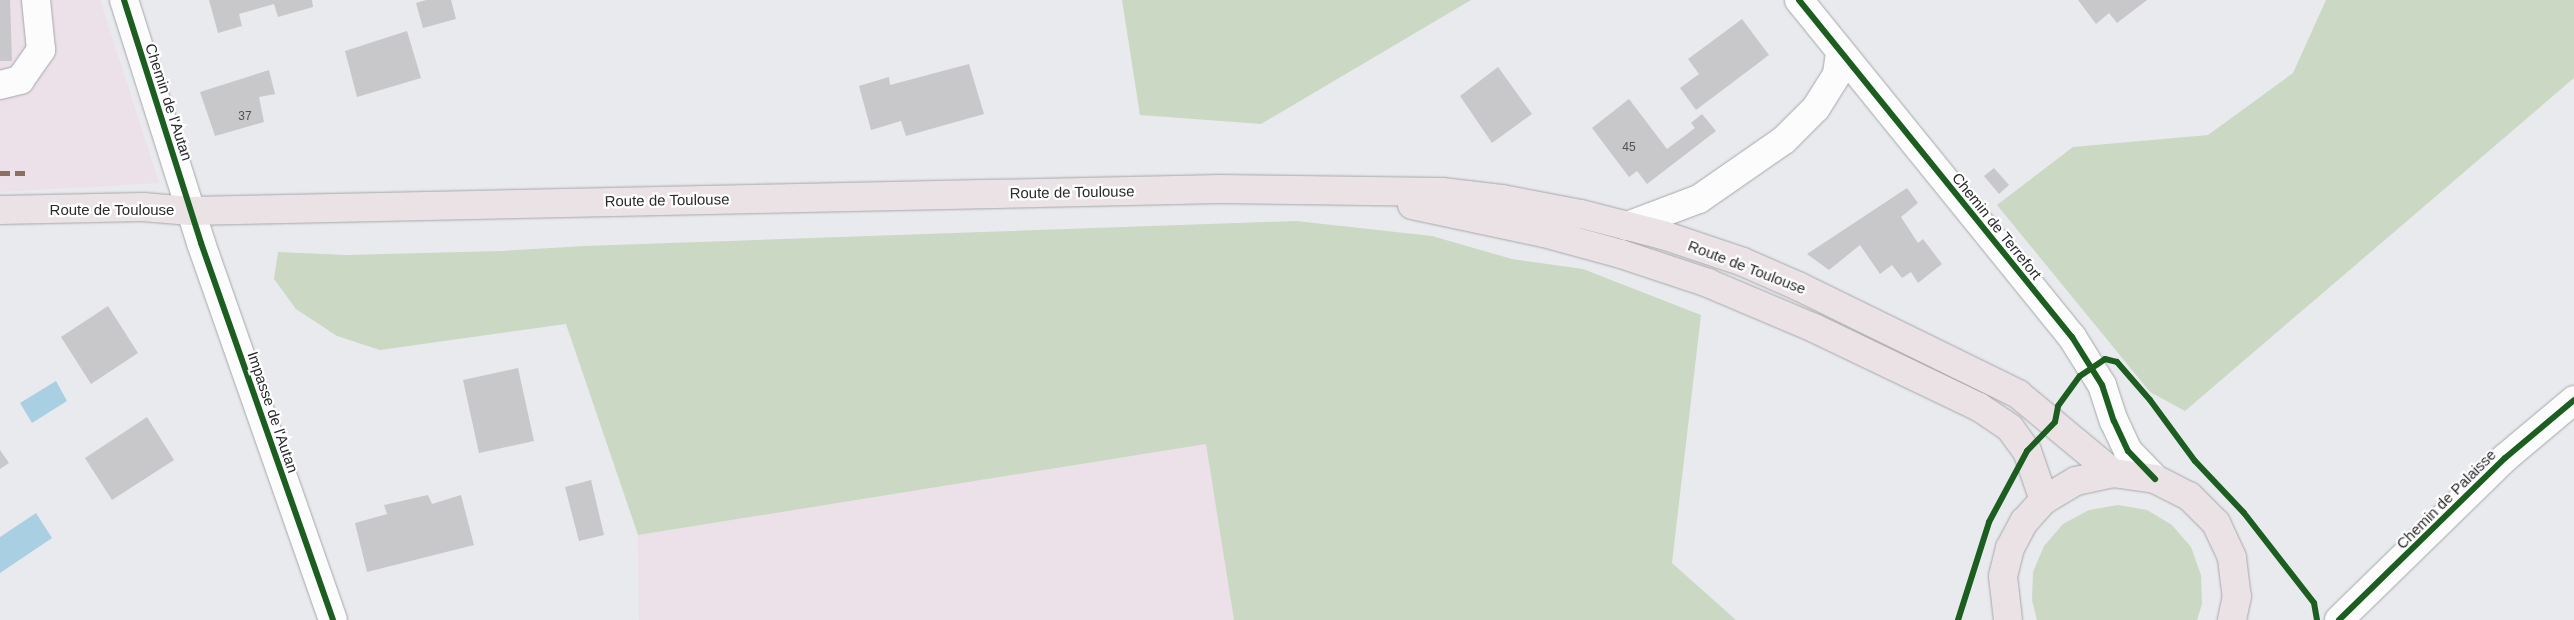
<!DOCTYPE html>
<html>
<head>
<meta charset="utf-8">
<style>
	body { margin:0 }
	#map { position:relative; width:2574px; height:620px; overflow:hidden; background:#e9eaee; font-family:Helvetica,sans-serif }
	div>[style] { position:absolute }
	.commercial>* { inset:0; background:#ece0e9 }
	.green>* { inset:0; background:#cbd8c3 }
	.water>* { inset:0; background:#a9cfe2 }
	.building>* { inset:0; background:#c8c7ca }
	.roads { filter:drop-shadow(0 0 1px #a6a7aa) drop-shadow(0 0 1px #a6a7aa) }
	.minor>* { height:28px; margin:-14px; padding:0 14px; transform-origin:14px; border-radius:14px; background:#fcfcfc }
	.major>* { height:28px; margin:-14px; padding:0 14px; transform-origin:14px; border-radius:14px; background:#ebe2e5 }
	.quiet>* { height:5px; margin-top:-2.5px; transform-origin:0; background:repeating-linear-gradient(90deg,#8d6e63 0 10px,transparent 0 15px) }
	.cycleway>* { height:6px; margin:-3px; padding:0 3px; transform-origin:3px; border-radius:3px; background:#1b5e20 }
	span { translate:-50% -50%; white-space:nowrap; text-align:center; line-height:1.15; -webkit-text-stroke:4.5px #fff; paint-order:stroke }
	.number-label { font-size:12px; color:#525254 }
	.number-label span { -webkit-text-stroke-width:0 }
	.street-label { font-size:15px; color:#2b2b2d }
</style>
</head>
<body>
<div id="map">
	<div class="commercial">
		<div style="clip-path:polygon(0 0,100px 0,159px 183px,0 192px)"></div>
		<div style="clip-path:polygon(1207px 444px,1234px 620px,639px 620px,638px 535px)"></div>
	</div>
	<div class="green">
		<div style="clip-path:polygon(1122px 0,1471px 0,1261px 124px,1140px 115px)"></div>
		<div style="clip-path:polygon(2326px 0,2574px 0,2574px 78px,2185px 411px,2150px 392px,1997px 205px,2073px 147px,2208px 135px,2293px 73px)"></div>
		<div style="clip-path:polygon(1296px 221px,1432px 236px,1512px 259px,1583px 269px,1701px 315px,1672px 563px,1736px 620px,1234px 620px,1206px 444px,638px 535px,566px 324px,380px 350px,337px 336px,296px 309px,274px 279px,278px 252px,347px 255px,500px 251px,585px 246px)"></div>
		<div style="clip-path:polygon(2118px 505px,2147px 510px,2172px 525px,2191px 547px,2201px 575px,2202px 604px,2197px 620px,2037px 620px,2032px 600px,2033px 572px,2044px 546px,2063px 524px,2089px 510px)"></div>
	</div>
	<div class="water">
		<div style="clip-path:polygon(56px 381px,67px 401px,32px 423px,20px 403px)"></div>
		<div style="clip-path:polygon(36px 513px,52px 538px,0 573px,0 537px)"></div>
	</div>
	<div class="building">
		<div style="clip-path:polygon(0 0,10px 0,12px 61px,0 61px)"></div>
		<div style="clip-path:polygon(209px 0,312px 0,313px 7px,278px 17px,274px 4px,239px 14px,242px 26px,218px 33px)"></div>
		<div style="clip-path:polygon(426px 0,451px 0,456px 19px,423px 28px,416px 3px)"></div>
		<div style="clip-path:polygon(2078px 0,2147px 0,2117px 23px,2109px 13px,2096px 24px)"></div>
		<div style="clip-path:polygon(1742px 19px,1769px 55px,1696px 110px,1680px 88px,1699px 74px,1688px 59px)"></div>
		<div style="clip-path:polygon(407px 31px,421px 78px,357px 97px,345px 51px)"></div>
		<div style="clip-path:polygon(969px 64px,984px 114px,906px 136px,901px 121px,871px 130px,859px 86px,889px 77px,890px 85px)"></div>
		<div style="clip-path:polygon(1498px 67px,1532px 114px,1492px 143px,1460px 96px)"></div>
		<div style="clip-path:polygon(269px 70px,275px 94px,259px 97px,264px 122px,215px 136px,200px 92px)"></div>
		<div style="clip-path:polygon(1629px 99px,1667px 149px,1695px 128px,1691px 123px,1702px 114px,1716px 131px,1647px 184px,1637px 171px,1629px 177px,1592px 128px)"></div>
		<div style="clip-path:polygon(1994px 168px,2009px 185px,1999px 194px,1984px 176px)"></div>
		<div style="clip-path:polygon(1907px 188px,1918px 203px,1901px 217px,1918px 243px,1923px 239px,1942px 264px,1918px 283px,1911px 272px,1902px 278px,1892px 265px,1880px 274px,1860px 245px,1829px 270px,1807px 254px)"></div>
		<div style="clip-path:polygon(108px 306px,138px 353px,91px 384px,61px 337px)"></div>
		<div style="clip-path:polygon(518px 368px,534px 441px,479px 453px,463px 380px)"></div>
		<div style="clip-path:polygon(147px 417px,174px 460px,112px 500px,85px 458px)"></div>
		<div style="clip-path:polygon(0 450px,9px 463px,0 469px)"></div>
		<div style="clip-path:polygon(591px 480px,604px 535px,579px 541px,565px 487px)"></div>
		<div style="clip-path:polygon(428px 495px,432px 504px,461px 495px,474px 545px,367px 572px,355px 523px,387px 514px,384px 505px)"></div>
	</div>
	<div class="roads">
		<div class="minor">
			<div style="left:124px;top:0;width:255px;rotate:72.4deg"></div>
			<div style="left:201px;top:243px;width:399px;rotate:70.7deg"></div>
			<div style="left:1799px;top:0;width:434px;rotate:51deg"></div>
			<div style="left:2072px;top:337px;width:57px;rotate:58deg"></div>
			<div style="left:2102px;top:385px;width:38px;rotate:72deg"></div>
			<div style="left:2114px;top:421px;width:33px;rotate:65deg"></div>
			<div style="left:2128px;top:451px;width:39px;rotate:46deg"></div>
			<div style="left:0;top:85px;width:21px;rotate:-14deg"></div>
			<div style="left:20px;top:80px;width:37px;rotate:-55deg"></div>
			<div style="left:41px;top:50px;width:50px;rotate:-95.7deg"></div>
			<div style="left:1627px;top:226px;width:77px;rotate:-20.6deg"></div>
			<div style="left:1699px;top:199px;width:103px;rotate:-34.8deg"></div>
			<div style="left:1784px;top:140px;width:45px;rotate:-45deg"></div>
			<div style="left:1816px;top:108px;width:40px;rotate:-58deg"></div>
			<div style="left:1837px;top:74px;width:22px;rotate:-82deg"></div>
			<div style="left:2339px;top:620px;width:232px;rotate:-44.3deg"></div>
			<div style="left:2505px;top:458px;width:90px;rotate:-40deg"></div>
		</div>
		<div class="major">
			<div style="left:1412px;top:205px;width:135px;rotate:12deg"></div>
			<div style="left:1544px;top:233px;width:80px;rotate:15.3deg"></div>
			<div style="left:1621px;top:254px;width:92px;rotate:18.4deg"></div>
			<div style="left:1708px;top:283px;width:115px;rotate:23deg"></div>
			<div style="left:1814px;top:328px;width:183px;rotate:25.6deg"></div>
			<div style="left:1979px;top:407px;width:37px;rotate:34deg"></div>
			<div style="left:2010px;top:428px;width:29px;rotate:54deg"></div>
			<div style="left:2027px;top:451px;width:52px;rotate:70.9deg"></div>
			<div style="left:0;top:210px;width:143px;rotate:-1.2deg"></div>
			<div style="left:143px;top:207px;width:48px;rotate:4.8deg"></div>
			<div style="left:191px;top:211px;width:1030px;rotate:-1.22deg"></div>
			<div style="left:1221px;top:189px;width:221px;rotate:0.8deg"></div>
			<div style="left:1442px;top:192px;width:60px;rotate:6.7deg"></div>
			<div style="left:1502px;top:199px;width:80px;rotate:10.8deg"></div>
			<div style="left:1581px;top:214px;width:85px;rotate:14.4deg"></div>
			<div style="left:1663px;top:235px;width:84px;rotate:18.6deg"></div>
			<div style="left:1743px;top:262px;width:62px;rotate:23.7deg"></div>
			<div style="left:1800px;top:287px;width:243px;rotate:26.1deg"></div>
			<div style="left:2018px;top:394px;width:124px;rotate:39.7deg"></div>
			<div style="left:2008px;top:620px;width:44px;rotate:-96.5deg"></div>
			<div style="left:2003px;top:576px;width:29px;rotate:-76deg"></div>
			<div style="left:2010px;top:548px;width:30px;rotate:-62deg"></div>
			<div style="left:2024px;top:522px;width:30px;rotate:-48deg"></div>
			<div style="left:2044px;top:500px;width:37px;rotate:-31deg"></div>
			<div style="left:2076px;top:481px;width:38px;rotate:-12deg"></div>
			<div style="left:2113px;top:473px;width:42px;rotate:8.1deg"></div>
			<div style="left:2155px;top:479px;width:38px;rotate:27deg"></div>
			<div style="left:2189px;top:496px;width:38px;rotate:45deg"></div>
			<div style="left:2216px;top:523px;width:38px;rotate:65deg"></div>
			<div style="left:2232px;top:558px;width:38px;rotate:83deg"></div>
			<div style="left:2237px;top:596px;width:25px;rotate:102deg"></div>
		</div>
	</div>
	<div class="quiet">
		<div style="left:0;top:173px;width:27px"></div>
	</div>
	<div class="cycleway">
		<div style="left:124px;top:0;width:255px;rotate:72.4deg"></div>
		<div style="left:201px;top:243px;width:399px;rotate:70.7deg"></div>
		<div style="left:1799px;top:0;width:434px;rotate:51deg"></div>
		<div style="left:2072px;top:337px;width:57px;rotate:58deg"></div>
		<div style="left:2102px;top:385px;width:38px;rotate:72deg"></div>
		<div style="left:2114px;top:421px;width:33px;rotate:65deg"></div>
		<div style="left:2128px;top:451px;width:39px;rotate:46deg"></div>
		<div style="left:1958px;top:620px;width:103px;rotate:-72.4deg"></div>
		<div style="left:1989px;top:522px;width:81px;rotate:-61.8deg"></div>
		<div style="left:2027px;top:451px;width:40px;rotate:-46deg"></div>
		<div style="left:2055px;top:422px;width:16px;rotate:-79deg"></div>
		<div style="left:2058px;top:406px;width:37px;rotate:-54deg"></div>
		<div style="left:2080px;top:376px;width:30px;rotate:-34deg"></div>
		<div style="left:2105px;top:359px;width:12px;rotate:14deg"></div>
		<div style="left:2117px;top:362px;width:50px;rotate:49deg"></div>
		<div style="left:2150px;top:400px;width:76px;rotate:53.6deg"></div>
		<div style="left:2195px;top:461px;width:71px;rotate:46.7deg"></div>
		<div style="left:2244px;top:513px;width:114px;rotate:52.1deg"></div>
		<div style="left:2314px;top:603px;width:17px;rotate:80deg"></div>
		<div style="left:2339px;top:620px;width:232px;rotate:-44.3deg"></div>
		<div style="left:2505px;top:458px;width:90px;rotate:-40deg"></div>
	</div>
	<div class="number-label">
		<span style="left:245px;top:117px">37</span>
		<span style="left:1629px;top:148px">45</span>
	</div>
	<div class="street-label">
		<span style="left:169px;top:102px;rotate:72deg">Chemin de l'Autan</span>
		<span style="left:1072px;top:192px;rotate:-1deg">Route de Toulouse</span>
		<span style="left:667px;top:200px;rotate:-1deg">Route de Toulouse</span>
		<span style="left:112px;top:210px">Route de Toulouse</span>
		<span style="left:1997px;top:226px;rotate:51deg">Chemin de Terrefort</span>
		<span style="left:1747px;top:267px;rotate:21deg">Route de Toulouse</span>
		<span style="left:273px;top:412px;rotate:71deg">Impasse de l'Autan</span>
		<span style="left:2446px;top:499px;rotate:-45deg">Chemin de Palaisse</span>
	</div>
</div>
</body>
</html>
